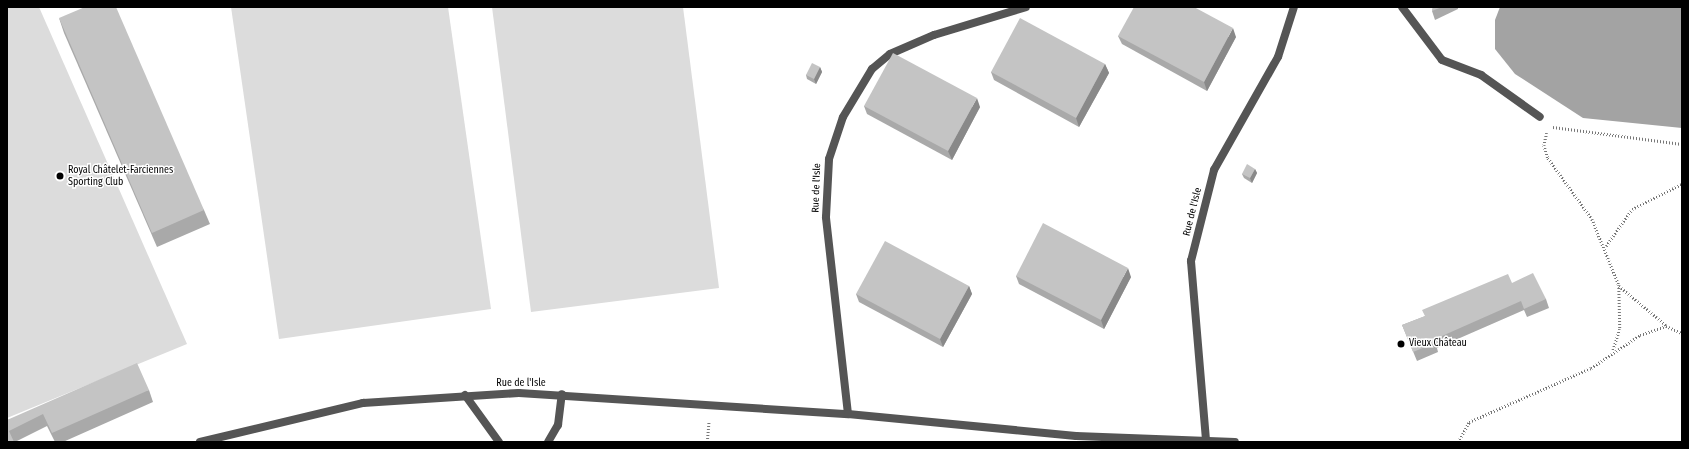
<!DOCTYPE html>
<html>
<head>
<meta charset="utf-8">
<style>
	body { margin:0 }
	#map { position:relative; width:1689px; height:449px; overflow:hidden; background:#fff; font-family:"Fira Sans Condensed",sans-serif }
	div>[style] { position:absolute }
	.green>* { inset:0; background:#dcdcdc }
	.water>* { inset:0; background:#a3a3a3 }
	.path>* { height:2.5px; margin-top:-1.25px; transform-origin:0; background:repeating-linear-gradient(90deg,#777 0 1px,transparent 0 3px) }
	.service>* { height:8px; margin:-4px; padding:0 4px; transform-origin:4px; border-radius:4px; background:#555 }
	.minor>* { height:8px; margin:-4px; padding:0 4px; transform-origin:4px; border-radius:4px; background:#555 }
	.wall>* { inset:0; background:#a9a9a9 }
	.shaded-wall>* { inset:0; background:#898989 }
	.building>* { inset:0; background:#c4c4c4 }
	.dots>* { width:11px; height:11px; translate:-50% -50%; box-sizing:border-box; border:2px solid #fff; border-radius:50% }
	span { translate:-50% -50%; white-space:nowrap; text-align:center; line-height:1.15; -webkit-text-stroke:3px #fff; paint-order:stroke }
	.poi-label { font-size:10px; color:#000 }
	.left { translate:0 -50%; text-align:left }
	.street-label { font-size:10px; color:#000 }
	.frame { position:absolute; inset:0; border:8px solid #000; pointer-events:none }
</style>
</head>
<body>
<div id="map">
	<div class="green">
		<div style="clip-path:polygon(7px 7px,39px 7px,187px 344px,7px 418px)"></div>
		<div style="clip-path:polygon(231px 7px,448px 7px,491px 309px,279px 339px)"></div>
		<div style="clip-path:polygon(492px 7px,683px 7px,719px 288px,531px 312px)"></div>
	</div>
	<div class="water">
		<div style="clip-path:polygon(1500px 7px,1682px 7px,1682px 128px,1583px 118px,1515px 74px,1495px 49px,1495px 20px)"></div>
	</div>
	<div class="path">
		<div style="left:1553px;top:127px;width:130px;rotate:7.5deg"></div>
		<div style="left:1547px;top:133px;width:12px;rotate:104deg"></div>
		<div style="left:1544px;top:145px;width:14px;rotate:73deg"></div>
		<div style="left:1548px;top:158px;width:75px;rotate:54.2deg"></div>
		<div style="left:1592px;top:219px;width:71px;rotate:67.8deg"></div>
		<div style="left:1619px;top:285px;width:44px;rotate:88.7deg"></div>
		<div style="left:1620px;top:329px;width:22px;rotate:108deg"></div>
		<div style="left:1606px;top:246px;width:45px;rotate:-54.9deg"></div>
		<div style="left:1632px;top:209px;width:56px;rotate:-26.6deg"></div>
		<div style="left:1619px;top:286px;width:61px;rotate:39.7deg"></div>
		<div style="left:707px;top:442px;width:21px;rotate:-85deg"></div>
		<div style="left:1458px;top:442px;width:23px;rotate:-61deg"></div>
		<div style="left:1469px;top:422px;width:133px;rotate:-23.9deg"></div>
		<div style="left:1591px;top:368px;width:59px;rotate:-34deg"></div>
		<div style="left:1640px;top:335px;width:28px;rotate:-19deg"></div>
		<div style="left:1666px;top:326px;width:17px;rotate:24deg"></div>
	</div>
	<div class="service">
		<div style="left:1402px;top:7px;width:66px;rotate:53deg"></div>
		<div style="left:1442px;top:60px;width:42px;rotate:21deg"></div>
		<div style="left:1481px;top:75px;width:72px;rotate:35.4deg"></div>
	</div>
	<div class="minor">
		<div style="left:465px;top:395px;width:58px;rotate:54.1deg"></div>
		<div style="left:848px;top:414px;width:198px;rotate:-96.4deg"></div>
		<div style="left:826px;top:217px;width:58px;rotate:-87deg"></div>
		<div style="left:829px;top:159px;width:44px;rotate:-71.6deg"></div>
		<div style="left:843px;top:117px;width:56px;rotate:-58.9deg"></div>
		<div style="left:872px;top:69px;width:23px;rotate:-40deg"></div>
		<div style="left:890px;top:54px;width:48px;rotate:-23.4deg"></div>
		<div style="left:934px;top:35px;width:96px;rotate:-16.9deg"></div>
		<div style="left:1206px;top:440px;width:180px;rotate:-94.8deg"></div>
		<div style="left:1191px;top:261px;width:94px;rotate:-75.8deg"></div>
		<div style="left:1214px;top:170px;width:130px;rotate:-60.5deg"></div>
		<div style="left:1278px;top:57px;width:52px;rotate:-72.3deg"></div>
		<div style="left:200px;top:442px;width:168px;rotate:-13.5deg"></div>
		<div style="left:363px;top:403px;width:156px;rotate:-3.7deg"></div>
		<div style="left:519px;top:393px;width:330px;rotate:3.7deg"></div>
		<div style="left:848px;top:414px;width:229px;rotate:5.5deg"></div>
		<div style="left:1076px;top:436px;width:159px;rotate:2.2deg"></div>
		<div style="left:548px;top:442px;width:20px;rotate:-60deg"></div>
		<div style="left:558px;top:425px;width:31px;rotate:-83deg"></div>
	</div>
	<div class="wall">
		<div style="clip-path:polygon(1433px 7px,1458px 7px,1458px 9px,1435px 20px,1432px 11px)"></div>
		<div style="clip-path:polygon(59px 18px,204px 210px,210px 224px,157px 247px,64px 33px)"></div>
		<div style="clip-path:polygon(1118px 36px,1236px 37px,1207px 91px,1122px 44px)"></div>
		<div style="clip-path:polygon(1105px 64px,1109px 73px,1079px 127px,994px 80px,991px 72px)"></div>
		<div style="clip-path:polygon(820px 67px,822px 72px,816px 84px,807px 79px,806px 75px)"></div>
		<div style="clip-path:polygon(864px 106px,980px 107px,952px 160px,867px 114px)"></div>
		<div style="clip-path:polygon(1255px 169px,1257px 173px,1252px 183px,1244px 178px,1242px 174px)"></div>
		<div style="clip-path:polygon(1016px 276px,1131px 277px,1104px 329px,1019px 284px)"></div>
		<div style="clip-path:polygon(1512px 283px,1546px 299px,1549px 308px,1527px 317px,1524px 310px,1437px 348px,1438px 352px,1417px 361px,1402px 325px)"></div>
		<div style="clip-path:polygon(969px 286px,972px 294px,943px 347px,859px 302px,856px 294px)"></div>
		<div style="clip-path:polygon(149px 390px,153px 402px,63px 442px,55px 442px,47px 426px,15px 442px,7px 442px,7px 420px)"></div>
	</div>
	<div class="shaded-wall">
		<div style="clip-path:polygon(1233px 28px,1236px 37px,1207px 91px,1204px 82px)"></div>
		<div style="clip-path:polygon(1105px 64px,1109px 73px,1079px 127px,1076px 118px)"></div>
		<div style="clip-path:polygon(820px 67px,822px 72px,816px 84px,814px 79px)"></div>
		<div style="clip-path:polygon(977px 98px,980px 107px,952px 160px,948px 151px)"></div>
		<div style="clip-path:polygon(1255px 169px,1257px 173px,1252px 183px,1250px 178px)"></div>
		<div style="clip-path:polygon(1128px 268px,1131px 277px,1104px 329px,1101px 320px)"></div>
		<div style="clip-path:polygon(969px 286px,972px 294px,943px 347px,940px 339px)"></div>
	</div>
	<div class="building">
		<div style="clip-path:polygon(85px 7px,116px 7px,204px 210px,152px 233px,59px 18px)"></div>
		<div style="clip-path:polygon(1134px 7px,1194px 7px,1233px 28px,1204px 82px,1118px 36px)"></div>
		<div style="clip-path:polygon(1433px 7px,1442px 7px,1432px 11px)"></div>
		<div style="clip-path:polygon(1020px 18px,1105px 64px,1076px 118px,991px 72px)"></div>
		<div style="clip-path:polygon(893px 53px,977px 98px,948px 151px,864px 106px)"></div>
		<div style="clip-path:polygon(812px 63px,820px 67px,814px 79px,806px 75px)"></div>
		<div style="clip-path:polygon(1247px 164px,1255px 169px,1250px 178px,1242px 174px)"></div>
		<div style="clip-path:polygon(1043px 223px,1128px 268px,1101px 320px,1016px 276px)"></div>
		<div style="clip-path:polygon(885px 241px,969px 286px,940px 339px,856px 294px)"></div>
		<div style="clip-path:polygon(1533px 273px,1546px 299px,1524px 309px,1521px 301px,1433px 340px,1435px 343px,1413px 352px,1402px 325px,1425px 316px,1422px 310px,1508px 274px,1512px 283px)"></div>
		<div style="clip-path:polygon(137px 363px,149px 390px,52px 433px,43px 414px,9px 431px,14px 442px,7px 442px,7px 420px)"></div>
	</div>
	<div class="dots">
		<div style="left:60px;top:176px;background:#000"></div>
		<div style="left:1401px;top:344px;background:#000"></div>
	</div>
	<div class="poi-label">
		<span class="left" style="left:68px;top:176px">Royal Châtelet-Farciennes<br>Sporting Club</span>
		<span class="left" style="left:1409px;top:344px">Vieux Château</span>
	</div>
	<div class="street-label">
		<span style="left:817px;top:188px;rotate:-88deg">Rue de l'Isle</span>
		<span style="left:1193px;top:212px;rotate:-76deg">Rue de l'Isle</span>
		<span style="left:521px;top:384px">Rue de l'Isle</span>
	</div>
	<div class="frame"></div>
</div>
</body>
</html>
